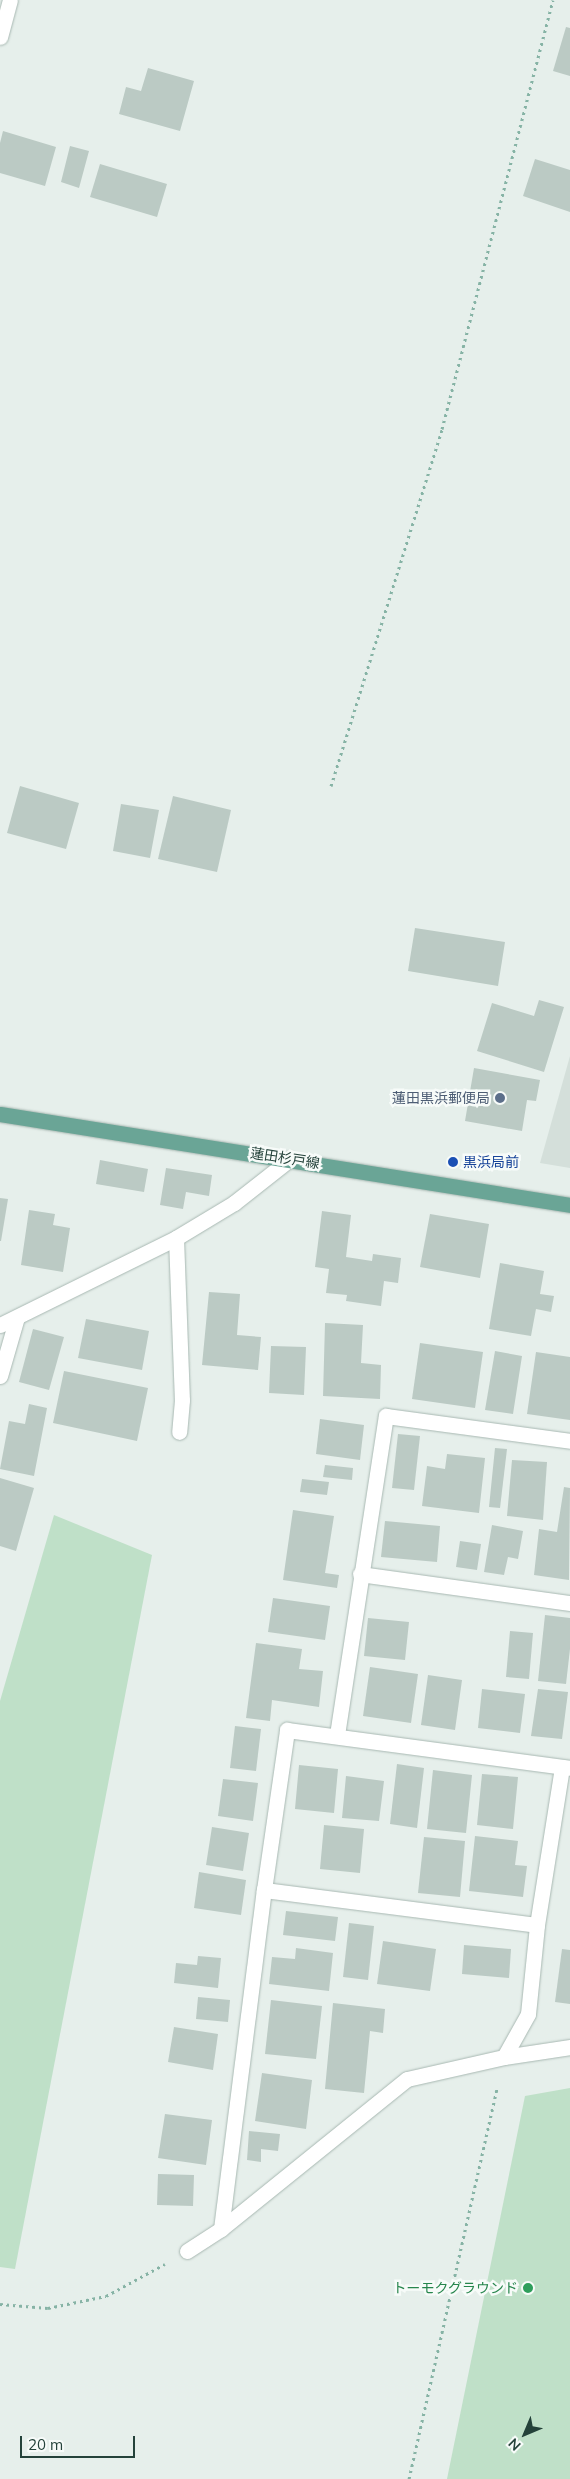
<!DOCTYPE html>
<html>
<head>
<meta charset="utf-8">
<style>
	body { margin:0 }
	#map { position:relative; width:570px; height:2479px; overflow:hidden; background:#e6efeb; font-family:Mulish,"Noto Sans JP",sans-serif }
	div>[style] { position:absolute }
	.built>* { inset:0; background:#d4dfda }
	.green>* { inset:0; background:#bfe0c8 }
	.building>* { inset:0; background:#bbcac4 }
	.path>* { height:3px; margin-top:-1.5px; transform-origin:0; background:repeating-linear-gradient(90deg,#86b3a5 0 2.5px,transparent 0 6.5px) }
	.roads { filter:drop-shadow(0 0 1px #a8b8b2) drop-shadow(0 0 1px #a8b8b2) }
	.minor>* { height:15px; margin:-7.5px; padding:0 7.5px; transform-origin:7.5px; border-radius:7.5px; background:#fff }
	.major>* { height:15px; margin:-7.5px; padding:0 7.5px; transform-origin:7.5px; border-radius:7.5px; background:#6aa596 }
	.dots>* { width:14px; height:14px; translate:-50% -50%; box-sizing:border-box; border:2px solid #f7fbf9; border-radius:50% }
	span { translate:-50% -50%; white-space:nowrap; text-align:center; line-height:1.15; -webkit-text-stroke:5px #f7fbf9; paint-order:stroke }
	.service-label { font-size:14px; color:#4e5e75 }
	.right { translate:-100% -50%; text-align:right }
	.street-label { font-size:14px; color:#24423a }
	.transit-label { font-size:14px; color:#164399 }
	.left { translate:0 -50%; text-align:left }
	.leisure-label { font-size:14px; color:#27864d }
	.north { position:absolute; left:500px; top:2409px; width:50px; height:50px; -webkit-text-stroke:4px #f7fbf9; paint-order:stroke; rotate:225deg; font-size:14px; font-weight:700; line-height:20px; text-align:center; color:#24423a }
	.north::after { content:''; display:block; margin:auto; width:18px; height:22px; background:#24423a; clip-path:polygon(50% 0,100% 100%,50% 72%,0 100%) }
	.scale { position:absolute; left:20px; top:2436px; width:115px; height:22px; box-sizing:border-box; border:2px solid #24423a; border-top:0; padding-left:6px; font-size:15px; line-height:18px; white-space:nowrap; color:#24423a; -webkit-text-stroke:4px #f7fbf9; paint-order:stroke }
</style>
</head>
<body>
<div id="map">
	<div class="built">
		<div style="clip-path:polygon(570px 1056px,570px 1168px,540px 1163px)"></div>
	</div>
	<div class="green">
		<div style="clip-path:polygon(54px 1515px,152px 1555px,15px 2269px,0 2267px,0 1701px)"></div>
		<div style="clip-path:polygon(570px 2088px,570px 2479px,447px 2479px,525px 2096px)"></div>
	</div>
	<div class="building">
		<div style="clip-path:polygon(566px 27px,570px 28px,570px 76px,553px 71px)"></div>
		<div style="clip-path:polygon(148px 68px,194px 81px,180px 131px,119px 114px,126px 87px,141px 91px)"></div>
		<div style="clip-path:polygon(3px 131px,56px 147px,45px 186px,0 173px,0 143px)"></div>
		<div style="clip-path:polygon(70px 146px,89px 151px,79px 188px,61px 182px)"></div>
		<div style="clip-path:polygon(535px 159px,570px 170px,570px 212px,523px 196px)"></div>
		<div style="clip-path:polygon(100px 164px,167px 184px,157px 217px,90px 197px)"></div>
		<div style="clip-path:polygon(20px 786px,79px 803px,66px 849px,7px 833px)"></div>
		<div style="clip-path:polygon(173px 796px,231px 810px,217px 872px,158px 859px)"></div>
		<div style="clip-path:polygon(121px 804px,159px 810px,150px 858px,113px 851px)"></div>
		<div style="clip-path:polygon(415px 928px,505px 942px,498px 986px,408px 971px)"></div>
		<div style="clip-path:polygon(539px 1000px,564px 1007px,544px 1072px,477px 1051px,492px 1003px,534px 1016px)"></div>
		<div style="clip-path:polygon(474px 1068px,540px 1080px,536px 1101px,527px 1100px,522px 1131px,465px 1121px)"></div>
		<div style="clip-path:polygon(100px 1160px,148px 1169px,144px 1192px,96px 1184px)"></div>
		<div style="clip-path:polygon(166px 1168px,212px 1175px,209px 1196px,186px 1192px,183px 1209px,160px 1205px)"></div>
		<div style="clip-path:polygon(0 1198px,8px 1199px,1px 1241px,0 1241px)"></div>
		<div style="clip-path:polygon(29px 1210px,55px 1214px,53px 1225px,70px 1228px,63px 1272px,21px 1265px)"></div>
		<div style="clip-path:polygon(322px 1211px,351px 1215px,346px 1257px,372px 1261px,373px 1254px,401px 1258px,398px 1283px,384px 1281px,381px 1306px,346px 1301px,347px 1295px,326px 1293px,329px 1269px,315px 1267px)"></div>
		<div style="clip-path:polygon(430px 1214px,489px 1224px,480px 1278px,420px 1267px)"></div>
		<div style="clip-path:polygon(500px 1263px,544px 1271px,540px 1294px,554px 1296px,551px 1312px,536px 1309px,531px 1336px,489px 1329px)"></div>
		<div style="clip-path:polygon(209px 1292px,240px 1294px,237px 1335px,261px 1337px,258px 1370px,202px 1365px)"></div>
		<div style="clip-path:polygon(86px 1319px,149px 1331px,142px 1370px,78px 1358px)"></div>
		<div style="clip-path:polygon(325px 1323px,363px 1325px,361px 1363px,381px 1365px,380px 1399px,323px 1396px)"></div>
		<div style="clip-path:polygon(33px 1329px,64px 1337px,49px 1390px,19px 1382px)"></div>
		<div style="clip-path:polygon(420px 1343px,483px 1352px,475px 1408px,412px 1399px)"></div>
		<div style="clip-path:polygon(271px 1346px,306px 1347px,304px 1395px,269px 1393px)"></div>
		<div style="clip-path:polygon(495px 1351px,522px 1356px,513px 1414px,485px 1410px)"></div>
		<div style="clip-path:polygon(536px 1352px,570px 1357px,570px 1420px,527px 1414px)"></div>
		<div style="clip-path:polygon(64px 1371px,148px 1388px,137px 1441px,53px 1423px)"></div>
		<div style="clip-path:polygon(29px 1404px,47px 1408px,34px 1476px,0 1469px,9px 1421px,25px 1424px)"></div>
		<div style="clip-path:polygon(320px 1419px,364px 1425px,360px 1460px,316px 1454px)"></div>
		<div style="clip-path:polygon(398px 1434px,420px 1436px,414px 1490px,392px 1488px)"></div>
		<div style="clip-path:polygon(495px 1448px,507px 1449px,500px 1508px,489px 1507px)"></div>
		<div style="clip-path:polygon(447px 1454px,485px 1458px,479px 1513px,422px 1506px,427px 1466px,445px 1469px)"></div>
		<div style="clip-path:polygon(512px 1460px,547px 1462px,543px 1520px,507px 1516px)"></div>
		<div style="clip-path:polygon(325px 1465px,353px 1468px,352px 1480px,323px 1477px)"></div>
		<div style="clip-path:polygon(0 1478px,34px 1488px,16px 1551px,0 1546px)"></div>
		<div style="clip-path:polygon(302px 1479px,329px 1482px,327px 1495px,300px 1492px)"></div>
		<div style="clip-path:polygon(564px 1487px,570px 1488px,569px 1580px,534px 1575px,539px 1529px,557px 1532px)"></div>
		<div style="clip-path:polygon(293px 1510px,334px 1516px,325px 1573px,339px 1575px,337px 1588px,283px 1580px)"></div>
		<div style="clip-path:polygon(385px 1521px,440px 1526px,437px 1562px,381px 1557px)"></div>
		<div style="clip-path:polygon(492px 1525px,523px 1531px,518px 1559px,508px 1557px,504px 1575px,484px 1572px)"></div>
		<div style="clip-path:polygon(460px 1541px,481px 1544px,477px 1570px,456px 1567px)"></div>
		<div style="clip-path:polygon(273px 1598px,330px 1606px,325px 1640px,268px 1632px)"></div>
		<div style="clip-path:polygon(545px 1615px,570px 1618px,570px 1649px,566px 1684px,538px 1681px)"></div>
		<div style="clip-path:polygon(368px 1618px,409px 1622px,405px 1660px,364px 1656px)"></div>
		<div style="clip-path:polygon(510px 1631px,533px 1633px,529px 1679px,506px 1677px)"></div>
		<div style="clip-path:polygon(256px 1643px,302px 1649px,299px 1669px,323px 1671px,319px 1707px,272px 1700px,270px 1721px,246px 1718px)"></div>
		<div style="clip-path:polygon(370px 1667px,418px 1674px,411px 1723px,363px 1716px)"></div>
		<div style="clip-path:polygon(428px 1675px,462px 1680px,455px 1730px,421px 1725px)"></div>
		<div style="clip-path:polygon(482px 1689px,525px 1694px,520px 1733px,478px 1728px)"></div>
		<div style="clip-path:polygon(538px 1689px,568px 1692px,562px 1739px,531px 1736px)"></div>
		<div style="clip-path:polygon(235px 1726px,261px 1729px,256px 1771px,230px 1768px)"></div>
		<div style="clip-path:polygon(397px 1764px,424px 1768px,417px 1828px,390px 1824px)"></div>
		<div style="clip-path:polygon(299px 1765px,338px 1769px,334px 1813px,295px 1809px)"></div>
		<div style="clip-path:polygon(433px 1770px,472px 1775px,466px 1833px,427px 1829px)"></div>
		<div style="clip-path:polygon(482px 1774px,518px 1777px,513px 1829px,477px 1825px)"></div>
		<div style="clip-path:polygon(346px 1776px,384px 1781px,379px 1821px,342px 1818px)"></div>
		<div style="clip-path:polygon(223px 1779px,258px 1783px,253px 1821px,218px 1816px)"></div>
		<div style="clip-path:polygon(324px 1825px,364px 1829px,360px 1873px,320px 1869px)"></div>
		<div style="clip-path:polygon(212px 1827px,249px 1833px,243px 1871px,206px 1865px)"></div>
		<div style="clip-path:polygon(475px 1836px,518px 1841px,515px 1865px,527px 1866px,523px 1897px,469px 1891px)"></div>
		<div style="clip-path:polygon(424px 1837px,465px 1841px,460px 1897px,418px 1893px)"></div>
		<div style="clip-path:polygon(199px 1872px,246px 1880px,241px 1915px,194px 1908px)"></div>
		<div style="clip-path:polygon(286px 1911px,338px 1917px,335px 1941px,283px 1935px)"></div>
		<div style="clip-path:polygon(349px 1923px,374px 1926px,368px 1980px,343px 1977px)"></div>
		<div style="clip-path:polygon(383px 1941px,436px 1949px,430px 1991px,377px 1984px)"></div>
		<div style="clip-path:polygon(464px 1945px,511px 1949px,509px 1978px,462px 1974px)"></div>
		<div style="clip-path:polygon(296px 1948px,333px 1953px,329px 1991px,269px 1984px,272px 1957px,295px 1959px)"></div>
		<div style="clip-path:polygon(562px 1949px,570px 1950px,570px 2004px,555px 2002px)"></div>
		<div style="clip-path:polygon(198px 1956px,221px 1958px,218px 1988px,174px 1983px,176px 1963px,197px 1965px)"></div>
		<div style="clip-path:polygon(198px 1997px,230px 2000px,228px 2022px,196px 2019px)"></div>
		<div style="clip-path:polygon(271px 2000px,322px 2006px,316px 2059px,265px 2054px)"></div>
		<div style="clip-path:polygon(333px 2003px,385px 2009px,383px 2033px,370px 2031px,364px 2093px,325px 2089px)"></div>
		<div style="clip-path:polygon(174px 2027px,218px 2034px,213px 2070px,168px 2062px)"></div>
		<div style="clip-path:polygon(262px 2073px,312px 2080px,306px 2129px,255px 2121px)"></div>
		<div style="clip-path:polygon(165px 2114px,212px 2120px,206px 2165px,158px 2158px)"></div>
		<div style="clip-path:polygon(249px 2131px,280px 2134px,278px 2151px,261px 2149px,261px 2162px,247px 2160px)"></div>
		<div style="clip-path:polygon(158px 2174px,194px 2175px,193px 2206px,157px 2205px)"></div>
	</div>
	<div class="path">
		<div style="left:331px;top:786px;width:374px;rotate:-72.7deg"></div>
		<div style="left:442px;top:429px;width:443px;rotate:-75.5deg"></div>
		<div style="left:0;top:2304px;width:48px;rotate:4.8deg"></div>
		<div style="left:48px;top:2308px;width:59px;rotate:-11.7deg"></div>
		<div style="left:106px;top:2296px;width:67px;rotate:-28.5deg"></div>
		<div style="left:409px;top:2479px;width:402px;rotate:-77.3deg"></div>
	</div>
	<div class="roads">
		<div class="minor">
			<div style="left:0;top:37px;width:38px;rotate:-75deg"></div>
			<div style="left:176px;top:1238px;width:162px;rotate:87.9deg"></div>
			<div style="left:182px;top:1400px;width:32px;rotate:95deg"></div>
			<div style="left:0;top:1325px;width:196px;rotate:-26.3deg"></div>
			<div style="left:176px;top:1238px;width:68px;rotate:-31.1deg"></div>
			<div style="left:234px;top:1203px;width:71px;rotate:-38.2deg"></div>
			<div style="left:0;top:1376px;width:61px;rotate:-73.9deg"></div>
			<div style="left:360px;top:1574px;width:212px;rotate:7.9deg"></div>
			<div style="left:337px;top:1735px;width:323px;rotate:-81.3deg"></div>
			<div style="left:386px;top:1416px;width:186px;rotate:7.7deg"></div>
			<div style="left:264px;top:1890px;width:275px;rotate:7.3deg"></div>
			<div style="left:504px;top:2057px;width:49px;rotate:-60.8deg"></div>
			<div style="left:528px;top:2014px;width:89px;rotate:-84.2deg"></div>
			<div style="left:537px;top:1925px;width:160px;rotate:-81deg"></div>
			<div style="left:221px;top:2229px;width:342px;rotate:-82.8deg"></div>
			<div style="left:264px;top:1890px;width:162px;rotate:-81.8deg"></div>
			<div style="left:287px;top:1730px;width:286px;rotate:7.6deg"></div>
			<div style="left:187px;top:2251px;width:40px;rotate:-32.9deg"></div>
			<div style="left:221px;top:2229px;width:239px;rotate:-38.9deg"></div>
			<div style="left:407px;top:2079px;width:99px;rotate:-12.8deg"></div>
			<div style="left:504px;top:2057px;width:67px;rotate:-8.6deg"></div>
		</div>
		<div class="major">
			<div style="left:0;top:1114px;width:577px;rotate:9.07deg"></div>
		</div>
	</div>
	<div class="dots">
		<div style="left:500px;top:1098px;background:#5c6f8a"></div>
		<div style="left:453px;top:1162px;background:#1a4fb4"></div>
		<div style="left:528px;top:2288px;background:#2e9e5b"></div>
	</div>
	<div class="service-label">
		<span class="right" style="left:490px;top:1098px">蓮田黒浜郵便局</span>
	</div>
	<div class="street-label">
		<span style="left:285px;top:1158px;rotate:9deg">蓮田杉戸線</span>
	</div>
	<div class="transit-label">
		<span class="left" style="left:463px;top:1162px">黒浜局前</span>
	</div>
	<div class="leisure-label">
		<span class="right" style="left:518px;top:2288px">トーモクグラウンド</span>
	</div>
	<div class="north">N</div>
	<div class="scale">20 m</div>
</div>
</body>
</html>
